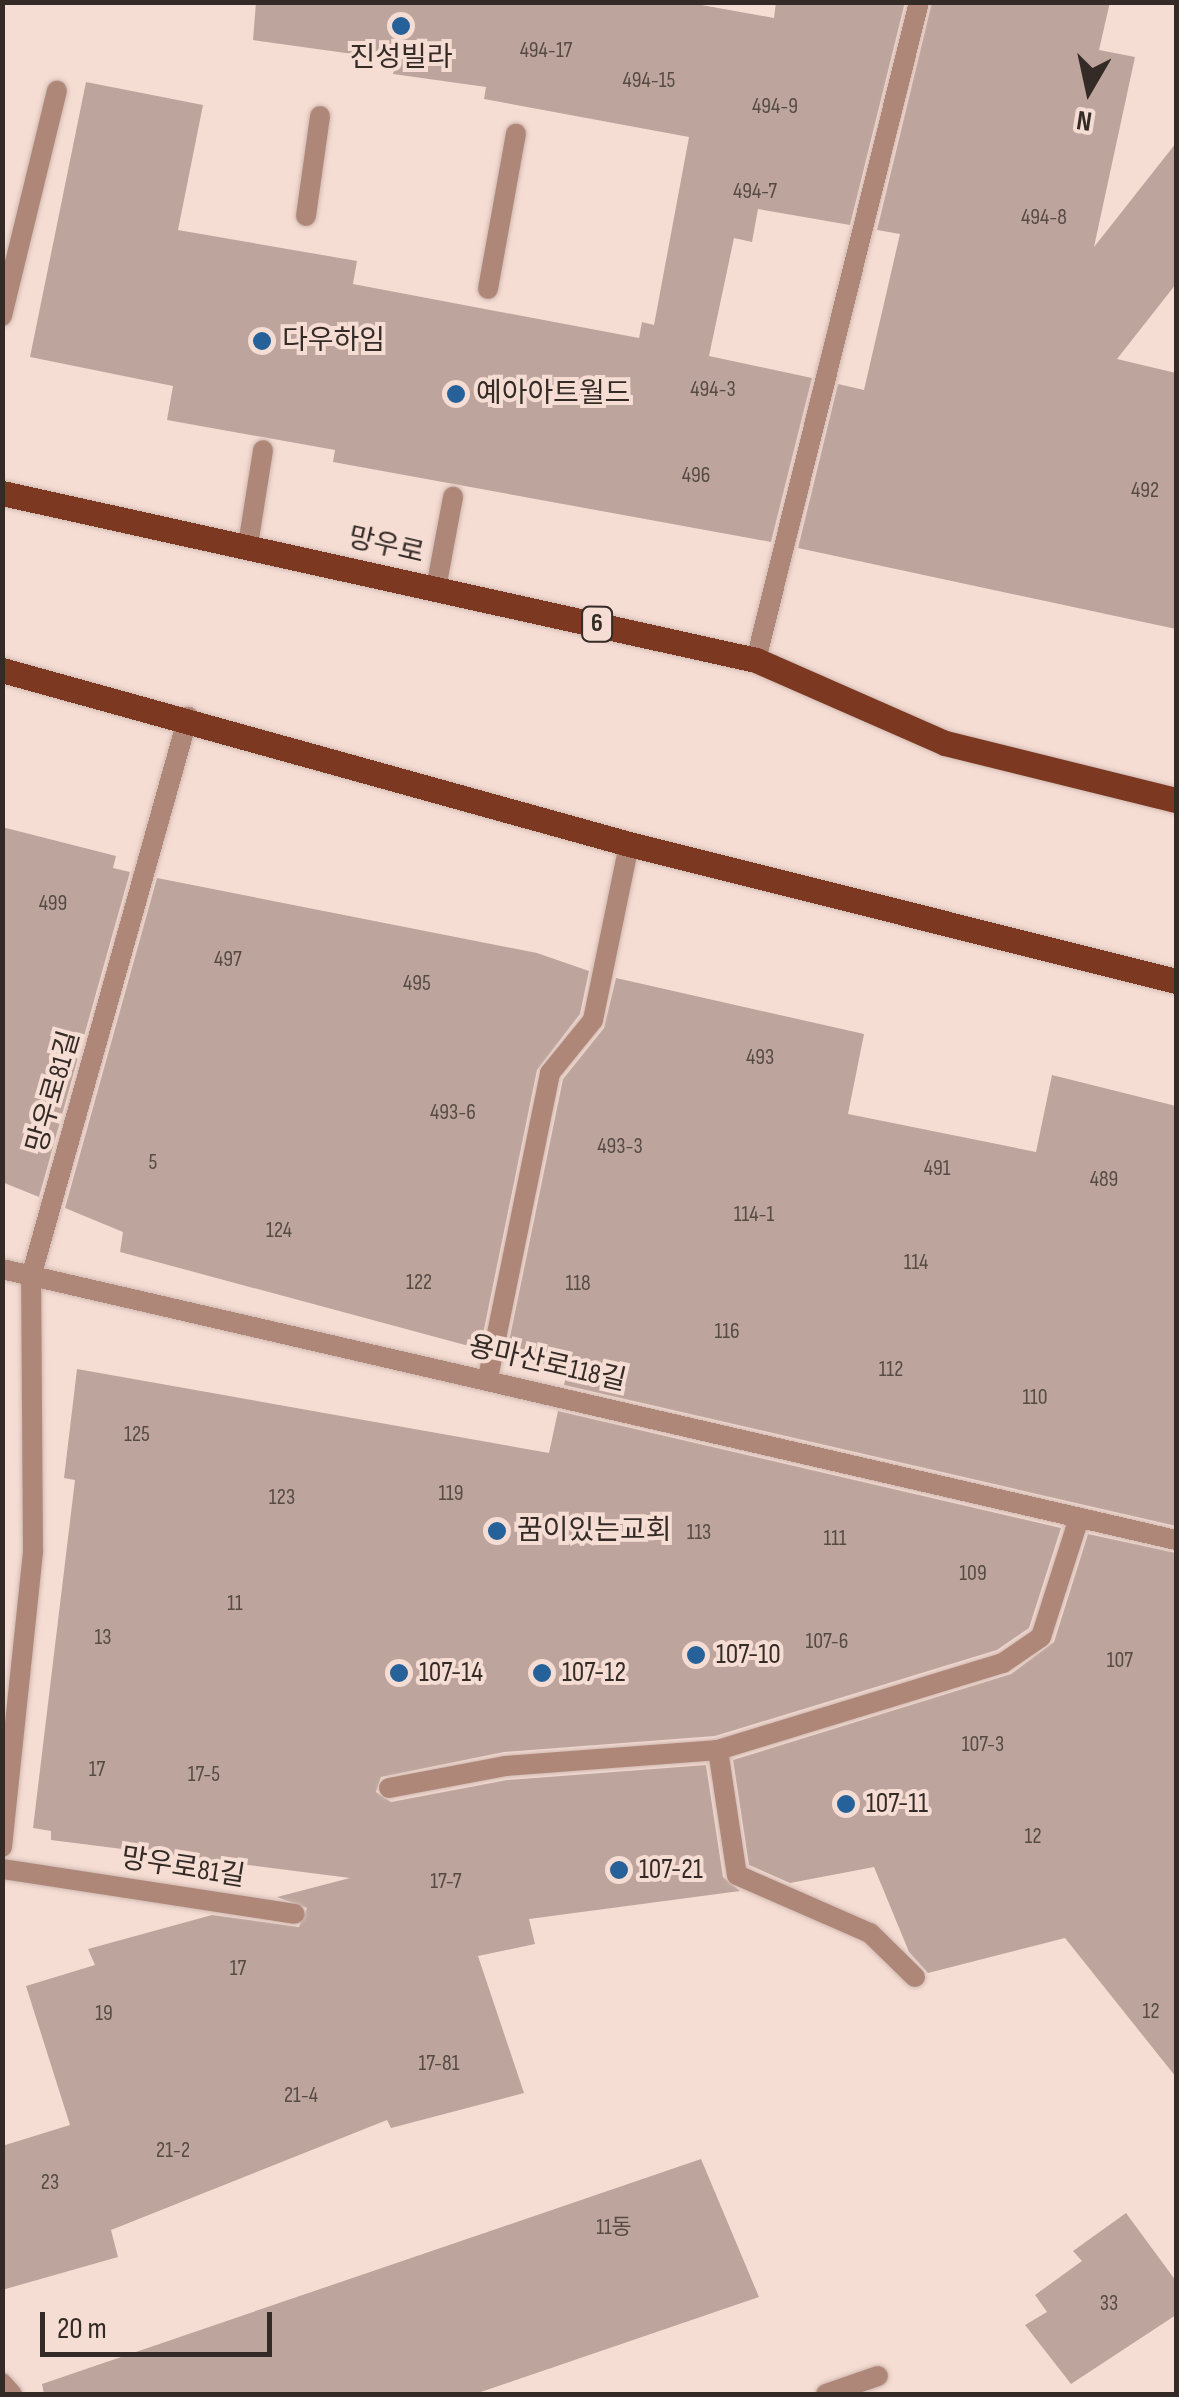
<!DOCTYPE html>
<html>
<head>
<meta charset="utf-8">
<style>
	body { margin:0 }
	#map { position:relative; width:1179px; height:2397px; overflow:hidden; background:#f6ddd4; font-family:"Sofia Sans Condensed","Noto Sans KR",sans-serif }
	div>[style] { position:absolute }
	.building>* { inset:0; background:#bda59d }
	.roads { filter:drop-shadow(0 0 2px #cfb9b1) drop-shadow(0 0 2px #cfb9b1) }
	.lane>* { height:20px; margin:-10px; padding:0 10px; transform-origin:10px; border-radius:10px; background:#af8779 }
	.street>* { height:20px; margin:-10px; padding:0 10px; transform-origin:10px; border-radius:10px; background:#af8779 }
	.primary>* { height:25px; margin:-12.5px; padding:0 12.5px; transform-origin:12.5px; border-radius:12.5px; background:#7c3821 }
	.dots>* { width:28px; height:28px; translate:-50% -50%; box-sizing:border-box; border:5px solid #f6ddd4; border-radius:50% }
	span { translate:-50% -50%; white-space:nowrap; text-align:center; line-height:1.15; -webkit-text-stroke:8px #f6ddd4; paint-order:stroke }
	.number-label { font-size:22px; color:#564a44 }
	.number-label span { -webkit-text-stroke-width:0 }
	.shield-label span { padding:2px 8px; background:#f6ddd4; border:2px solid; border-radius:8px; -webkit-text-stroke-width:0 }
	.shield-label { font-size:25px; color:#342b27; font-weight:700 }
	.poi-label { font-size:28px; color:#342b27 }
	.left { translate:0 -50%; text-align:left }
	.street-label { font-size:28px; color:#342b27 }
	.frame { position:absolute; inset:0; border:5px solid #342b27; pointer-events:none }
	.north { position:absolute; left:1039px; top:40px; width:100px; height:100px; -webkit-text-stroke:8px #f6ddd4; paint-order:stroke; rotate:189deg; font-size:28px; font-weight:700; line-height:40px; text-align:center; color:#342b27 }
	.north::after { content:''; display:block; margin:auto; width:35px; height:45px; background:#342b27; clip-path:polygon(50% 0,100% 100%,50% 72%,0 100%) }
	.scale { position:absolute; left:40px; top:2312px; width:232px; height:45px; box-sizing:border-box; border:5px solid #342b27; border-top:0; padding-left:12px; font-size:30px; line-height:35px; white-space:nowrap; color:#342b27; -webkit-text-stroke:8px #f6ddd4; paint-order:stroke }
</style>
</head>
<body>
<div id="map">
	<div class="building">
		<div style="clip-path:polygon(256px 2px,685px 2px,774px 18px,776px 2px,905px 2px,850px 225px,758px 209px,752px 242px,734px 238px,709px 356px,812px 378px,771px 542px,333px 462px,335px 450px,167px 420px,173px 386px,30px 357px,86px 82px,203px 105px,178px 230px,357px 261px,353px 284px,639px 338px,642px 322px,654px 325px,689px 137px,484px 99px,486px 87px,393px 74px,396px 60px,253px 40px)"></div>
		<div style="clip-path:polygon(932px 2px,1110px 2px,1099px 50px,1135px 57px,1094px 247px,1176px 143px,1176px 284px,1117px 359px,1176px 373px,1176px 629px,798px 548px,838px 384px,864px 390px,900px 234px,877px 230px)"></div>
		<div style="clip-path:polygon(2px 827px,116px 856px,113px 868px,130px 872px,39px 1197px,2px 1182px)"></div>
		<div style="clip-path:polygon(157px 878px,537px 953px,589px 971px,580px 1014px,537px 1070px,480px 1349px,120px 1252px,123px 1232px,65px 1208px)"></div>
		<div style="clip-path:polygon(616px 978px,864px 1034px,848px 1114px,1036px 1152px,1052px 1075px,1176px 1106px,1176px 1526px,564px 1385px,567px 1372px,506px 1356px,563px 1079px,604px 1028px)"></div>
		<div style="clip-path:polygon(77px 1369px,549px 1453px,558px 1411px,1061px 1528px,1029px 1628px,997px 1650px,715px 1736px,504px 1752px,381px 1777px,376px 1792px,391px 1802px,507px 1780px,706px 1765px,723px 1877px,740px 1891px,529px 1919px,535px 1944px,478px 1956px,524px 2093px,391px 2128px,387px 2120px,111px 2230px,118px 2257px,2px 2290px,2px 2146px,70px 2125px,26px 1986px,95px 1965px,88px 1949px,212px 1915px,299px 1927px,307px 1908px,277px 1897px,350px 1878px,51px 1840px,51px 1831px,33px 1828px,75px 1480px,64px 1478px)"></div>
		<div style="clip-path:polygon(1088px 1534px,1176px 1553px,1176px 2077px,1065px 1938px,928px 1973px,909px 1952px,874px 1867px,790px 1883px,749px 1865px,733px 1760px,1011px 1674px,1054px 1642px)"></div>
		<div style="clip-path:polygon(701px 2159px,759px 2297px,475px 2394px,44px 2394px,42px 2384px)"></div>
		<div style="clip-path:polygon(1126px 2213px,1176px 2281px,1176px 2315px,1071px 2384px,1025px 2325px,1047px 2312px,1035px 2295px,1082px 2261px,1073px 2251px)"></div>
	</div>
	<div class="roads">
		<div class="lane">
			<div style="left:306px;top:216px;width:101px;rotate:-82deg"></div>
			<div style="left:488px;top:289px;width:158px;rotate:-79.8deg"></div>
			<div style="left:2px;top:316px;width:232px;rotate:-76.3deg"></div>
			<div style="left:248px;top:545px;width:96px;rotate:-81deg"></div>
			<div style="left:436px;top:588px;width:93px;rotate:-79.4deg"></div>
		</div>
		<div class="street">
			<div style="left:756px;top:660px;width:678px;rotate:-76.09deg"></div>
			<div style="left:2px;top:1269px;width:1205px;rotate:13deg"></div>
			<div style="left:488px;top:1378px;width:311px;rotate:-78.5deg"></div>
			<div style="left:550px;top:1073px;width:68px;rotate:-50.9deg"></div>
			<div style="left:593px;top:1020px;width:180px;rotate:-78.4deg"></div>
			<div style="left:718px;top:1750px;width:126px;rotate:81.4deg"></div>
			<div style="left:737px;top:1875px;width:145px;rotate:23.6deg"></div>
			<div style="left:870px;top:1933px;width:63px;rotate:44.4deg"></div>
			<div style="left:389px;top:1788px;width:118px;rotate:-10.7deg"></div>
			<div style="left:505px;top:1766px;width:214px;rotate:-4.3deg"></div>
			<div style="left:718px;top:1750px;width:298px;rotate:-17deg"></div>
			<div style="left:1003px;top:1663px;width:46px;rotate:-34.4deg"></div>
			<div style="left:1041px;top:1637px;width:125px;rotate:-72.3deg"></div>
			<div style="left:2px;top:1847px;width:298px;rotate:-84deg"></div>
			<div style="left:33px;top:1551px;width:274px;rotate:-90.4deg"></div>
			<div style="left:31px;top:1277px;width:582px;rotate:-74.34deg"></div>
			<div style="left:2px;top:1869px;width:296px;rotate:8.7deg"></div>
			<div style="left:2px;top:2383px;width:15px;rotate:48deg"></div>
			<div style="left:826px;top:2394px;width:55px;rotate:-19.1deg"></div>
		</div>
		<div class="primary">
			<div style="left:2px;top:493px;width:772px;rotate:12.49deg"></div>
			<div style="left:756px;top:660px;width:206px;rotate:23.7deg"></div>
			<div style="left:945px;top:743px;width:238px;rotate:13.9deg"></div>
			<div style="left:2px;top:670px;width:651px;rotate:15.51deg"></div>
			<div style="left:629px;top:844px;width:564px;rotate:14.06deg"></div>
		</div>
	</div>
	<div class="dots">
		<div style="left:401px;top:26px;background:#266299"></div>
		<div style="left:262px;top:341px;background:#266299"></div>
		<div style="left:456px;top:394px;background:#266299"></div>
		<div style="left:497px;top:1531px;background:#266299"></div>
		<div style="left:696px;top:1655px;background:#266299"></div>
		<div style="left:399px;top:1673px;background:#266299"></div>
		<div style="left:542px;top:1673px;background:#266299"></div>
		<div style="left:846px;top:1804px;background:#266299"></div>
		<div style="left:619px;top:1870px;background:#266299"></div>
	</div>
	<div class="number-label">
		<span style="left:546px;top:51px">494-17</span>
		<span style="left:649px;top:81px">494-15</span>
		<span style="left:775px;top:107px">494-9</span>
		<span style="left:755px;top:192px">494-7</span>
		<span style="left:1044px;top:218px">494-8</span>
		<span style="left:713px;top:390px">494-3</span>
		<span style="left:696px;top:476px">496</span>
		<span style="left:1145px;top:491px">492</span>
		<span style="left:53px;top:904px">499</span>
		<span style="left:228px;top:960px">497</span>
		<span style="left:417px;top:984px">495</span>
		<span style="left:760px;top:1058px">493</span>
		<span style="left:453px;top:1113px">493-6</span>
		<span style="left:620px;top:1147px">493-3</span>
		<span style="left:153px;top:1163px">5</span>
		<span style="left:937px;top:1169px">491</span>
		<span style="left:1104px;top:1180px">489</span>
		<span style="left:754px;top:1215px">114-1</span>
		<span style="left:279px;top:1231px">124</span>
		<span style="left:916px;top:1263px">114</span>
		<span style="left:419px;top:1283px">122</span>
		<span style="left:578px;top:1284px">118</span>
		<span style="left:727px;top:1332px">116</span>
		<span style="left:891px;top:1370px">112</span>
		<span style="left:1035px;top:1398px">110</span>
		<span style="left:137px;top:1435px">125</span>
		<span style="left:451px;top:1494px">119</span>
		<span style="left:282px;top:1498px">123</span>
		<span style="left:699px;top:1533px">113</span>
		<span style="left:835px;top:1539px">111</span>
		<span style="left:973px;top:1574px">109</span>
		<span style="left:235px;top:1604px">11</span>
		<span style="left:103px;top:1638px">13</span>
		<span style="left:827px;top:1642px">107-6</span>
		<span style="left:1120px;top:1661px">107</span>
		<span style="left:983px;top:1745px">107-3</span>
		<span style="left:97px;top:1770px">17</span>
		<span style="left:204px;top:1775px">17-5</span>
		<span style="left:1033px;top:1837px">12</span>
		<span style="left:446px;top:1882px">17-7</span>
		<span style="left:238px;top:1969px">17</span>
		<span style="left:1151px;top:2012px">12</span>
		<span style="left:104px;top:2014px">19</span>
		<span style="left:439px;top:2064px">17-81</span>
		<span style="left:301px;top:2096px">21-4</span>
		<span style="left:173px;top:2151px">21-2</span>
		<span style="left:50px;top:2183px">23</span>
		<span style="left:614px;top:2228px">11동</span>
		<span style="left:1109px;top:2304px">33</span>
	</div>
	<div class="shield-label">
		<span style="left:597px;top:624px">6</span>
	</div>
	<div class="poi-label">
		<span style="left:401px;top:58px">진성빌라</span>
		<span class="left" style="left:282px;top:341px">다우하임</span>
		<span class="left" style="left:476px;top:394px">예아아트월드</span>
		<span class="left" style="left:517px;top:1531px">꿈이있는교회</span>
		<span class="left" style="left:716px;top:1655px">107-10</span>
		<span class="left" style="left:419px;top:1673px">107-14</span>
		<span class="left" style="left:562px;top:1673px">107-12</span>
		<span class="left" style="left:866px;top:1804px">107-11</span>
		<span class="left" style="left:639px;top:1870px">107-21</span>
	</div>
	<div class="street-label">
		<span style="left:386px;top:546px;rotate:13deg">망우로</span>
		<span style="left:54px;top:1092px;rotate:-74deg">망우로81길</span>
		<span style="left:547px;top:1364px;rotate:13deg">용마산로118길</span>
		<span style="left:183px;top:1868px;rotate:9deg">망우로81길</span>
	</div>
	<div class="frame"></div>
	<div class="north">N</div>
	<div class="scale">20 m</div>
</div>
</body>
</html>
